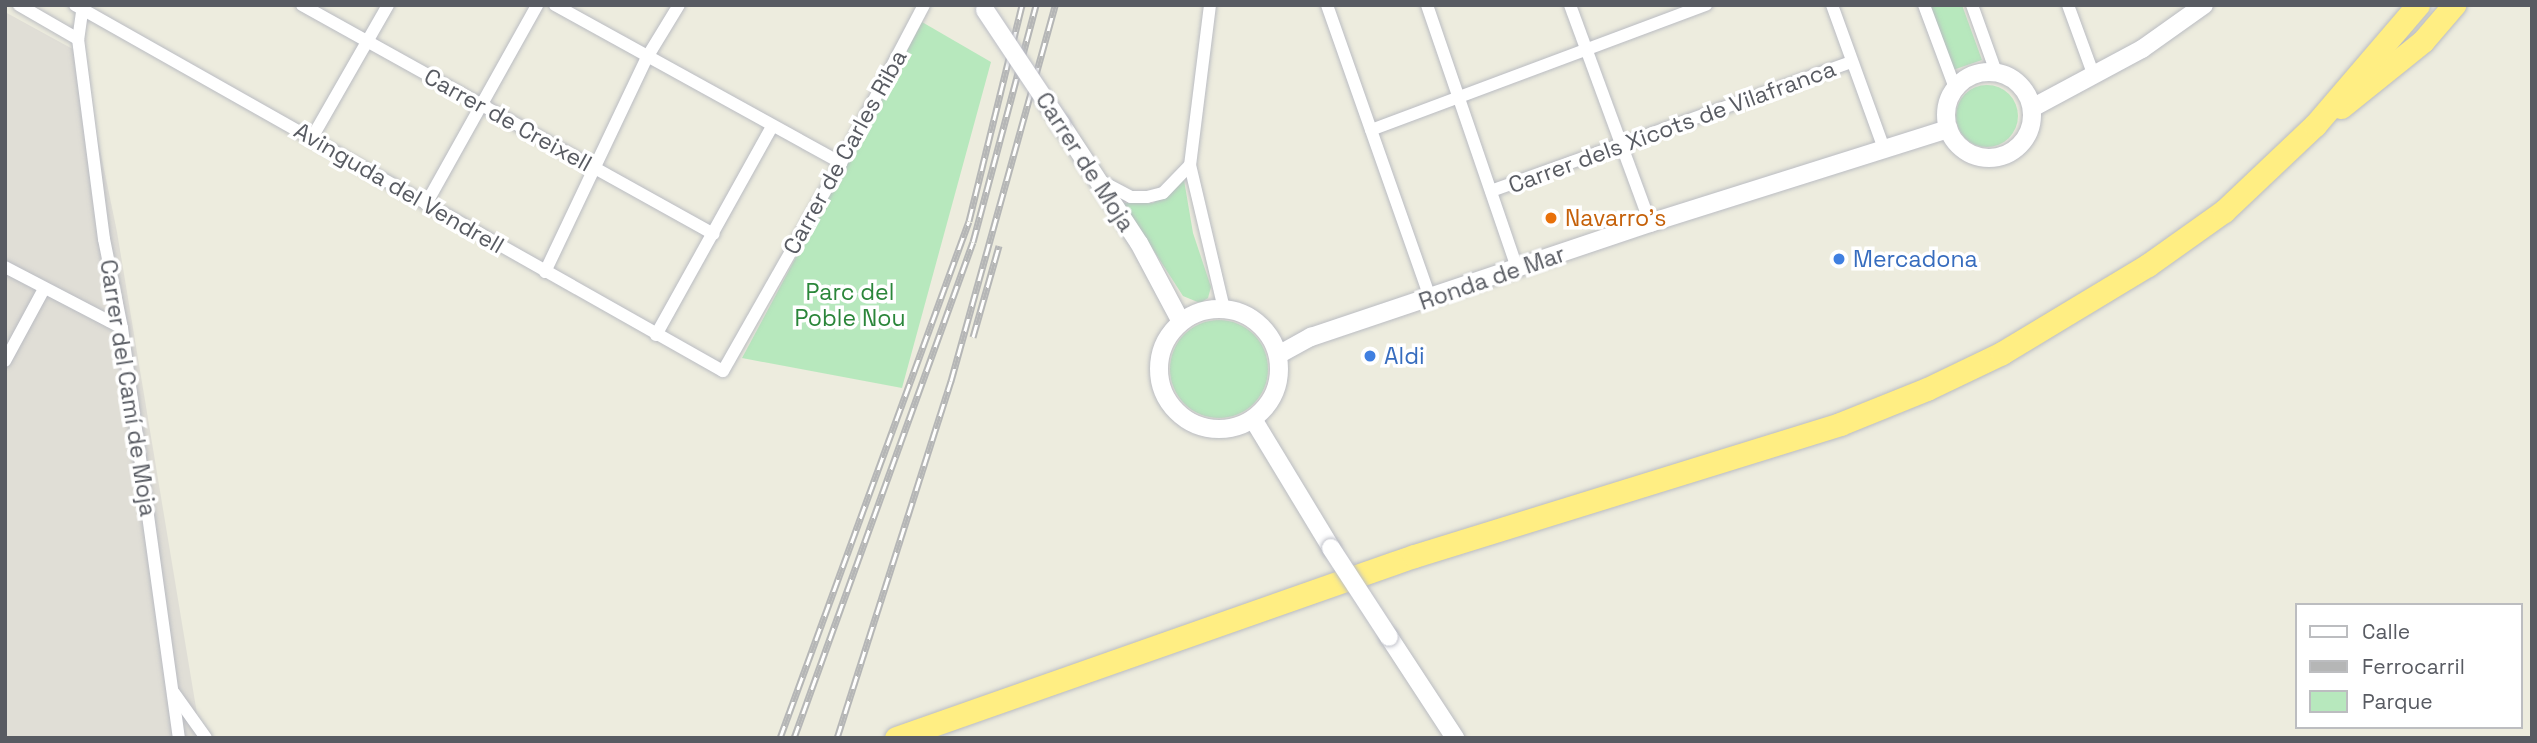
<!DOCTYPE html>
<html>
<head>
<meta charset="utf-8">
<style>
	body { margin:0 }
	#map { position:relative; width:2537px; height:743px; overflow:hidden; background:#edecde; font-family:"Space Grotesk",sans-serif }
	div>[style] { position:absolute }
	.industrial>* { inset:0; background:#e0ded6 }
	.green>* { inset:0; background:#b7e8bd }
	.round { border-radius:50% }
	.roads { filter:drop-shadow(0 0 2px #babcc2) drop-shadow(0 0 2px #babcc2) }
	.street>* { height:12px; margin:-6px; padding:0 6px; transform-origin:6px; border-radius:6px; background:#fff }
	.secondary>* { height:18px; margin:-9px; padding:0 9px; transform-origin:9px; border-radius:9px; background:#fff }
	.secondary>.ring { margin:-9px; padding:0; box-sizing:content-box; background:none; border:18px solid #fff; border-radius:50% }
	.highway>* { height:23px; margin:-11.5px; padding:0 11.5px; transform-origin:11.5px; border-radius:11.5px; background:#ffee83 }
	.rail>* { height:7px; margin-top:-3.5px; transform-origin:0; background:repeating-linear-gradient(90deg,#fff 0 13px,#b5b6b6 0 26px); box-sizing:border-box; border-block:2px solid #b5b6b6 }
	.bridges { filter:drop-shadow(0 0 2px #bcbec7) drop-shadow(0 0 2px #bcbec7) }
	.secondary-bridge>* { height:18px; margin:-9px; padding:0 9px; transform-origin:9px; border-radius:9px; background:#fff }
	.dots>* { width:19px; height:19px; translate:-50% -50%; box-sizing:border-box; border:4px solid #fff; border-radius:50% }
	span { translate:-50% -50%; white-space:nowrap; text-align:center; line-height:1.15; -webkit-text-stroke:7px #fff; paint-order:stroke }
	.street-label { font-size:23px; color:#585b62 }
	.food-label { font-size:23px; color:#c56008 }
	.left { translate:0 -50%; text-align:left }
	.shop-label { font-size:23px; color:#366cbe }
	.park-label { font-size:23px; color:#2b863a }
	.frame { position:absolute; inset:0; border:7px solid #585b62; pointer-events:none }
	.legend { position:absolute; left:2295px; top:603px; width:228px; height:126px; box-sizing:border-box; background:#fff; border:2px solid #bcbdc0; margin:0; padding:9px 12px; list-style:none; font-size:21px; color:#585b62 }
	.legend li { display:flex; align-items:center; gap:14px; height:35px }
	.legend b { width:35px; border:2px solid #bcbdc0 }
</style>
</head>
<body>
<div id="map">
	<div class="industrial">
		<div style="clip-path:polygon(5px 12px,80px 53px,117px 232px,201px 738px,5px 738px)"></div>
	</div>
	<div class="green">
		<div style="clip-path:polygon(1929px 5px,1962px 5px,1982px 60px,1953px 70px)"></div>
		<div style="clip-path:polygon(922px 22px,991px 62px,902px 388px,742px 358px)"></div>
		<div class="round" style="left:1956px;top:85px;width:62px;height:62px"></div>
		<div style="clip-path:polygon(1184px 180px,1193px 233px,1211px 287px,1208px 298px,1200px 303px,1183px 296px,1123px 203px,1153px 203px)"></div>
		<div class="round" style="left:1170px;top:320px;width:98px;height:98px"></div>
	</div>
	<div class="roads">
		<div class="street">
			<div style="left:19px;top:5px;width:68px;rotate:30deg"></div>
			<div style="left:75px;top:5px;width:744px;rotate:29.46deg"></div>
			<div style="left:723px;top:371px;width:239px;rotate:-60.4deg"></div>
			<div style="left:841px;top:163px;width:178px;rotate:-62.3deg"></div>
			<div style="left:83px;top:5px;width:34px;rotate:98deg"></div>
			<div style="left:78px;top:39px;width:202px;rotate:82.6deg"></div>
			<div style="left:104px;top:239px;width:91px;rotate:78.6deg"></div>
			<div style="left:122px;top:328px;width:414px;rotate:82.1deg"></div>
			<div style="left:302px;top:5px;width:471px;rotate:29.1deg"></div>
			<div style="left:555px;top:5px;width:327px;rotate:28.9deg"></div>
			<div style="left:1210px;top:5px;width:161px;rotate:97.1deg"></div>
			<div style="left:1190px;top:165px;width:148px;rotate:76.7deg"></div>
			<div style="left:1327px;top:5px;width:313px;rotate:70.6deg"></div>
			<div style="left:1427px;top:5px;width:281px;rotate:71.1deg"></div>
			<div style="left:1570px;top:5px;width:232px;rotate:69.8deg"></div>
			<div style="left:1832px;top:5px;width:153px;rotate:70.1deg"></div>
			<div style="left:1924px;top:5px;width:89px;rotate:69.5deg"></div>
			<div style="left:1972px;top:5px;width:71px;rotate:70.3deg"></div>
			<div style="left:2068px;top:5px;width:76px;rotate:69.9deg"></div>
			<div style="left:1371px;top:130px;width:358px;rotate:-20.5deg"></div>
			<div style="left:313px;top:136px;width:151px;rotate:-60.2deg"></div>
			<div style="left:1099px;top:180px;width:36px;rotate:28deg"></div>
			<div style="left:1131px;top:197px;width:16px"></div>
			<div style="left:1147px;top:197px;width:16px;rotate:-14deg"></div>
			<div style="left:1163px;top:193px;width:39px;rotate:-46deg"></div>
			<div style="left:1491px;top:191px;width:383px;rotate:-19.7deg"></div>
			<div style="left:426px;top:204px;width:228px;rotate:-60.8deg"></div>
			<div style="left:5px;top:267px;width:132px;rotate:27.5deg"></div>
			<div style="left:545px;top:272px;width:236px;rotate:-64.6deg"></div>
			<div style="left:646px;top:59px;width:63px;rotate:-58.6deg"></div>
			<div style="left:656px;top:335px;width:238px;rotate:-60.9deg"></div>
			<div style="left:5px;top:361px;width:82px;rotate:-61.6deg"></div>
			<div style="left:174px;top:693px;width:55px;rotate:54.6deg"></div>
		</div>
		<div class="secondary">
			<div class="ring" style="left:1946px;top:72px;width:68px;height:68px"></div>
			<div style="left:2032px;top:108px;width:125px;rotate:-28.2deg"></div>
			<div style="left:2142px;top:49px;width:76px;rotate:-35.4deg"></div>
			<div style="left:1061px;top:124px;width:142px;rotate:56.8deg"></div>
			<div style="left:1139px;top:243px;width:89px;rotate:62deg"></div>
			<div class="ring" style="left:1159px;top:309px;width:102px;height:102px"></div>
			<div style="left:1278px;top:355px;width:38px;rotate:-29deg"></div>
			<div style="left:1311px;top:337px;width:358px;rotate:-18.6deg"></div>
			<div style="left:1650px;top:223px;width:313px;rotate:-17.5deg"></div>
			<div style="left:1253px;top:419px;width:151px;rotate:58.8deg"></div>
			<div style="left:1389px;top:637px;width:121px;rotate:56.8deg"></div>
		</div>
		<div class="highway">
			<div style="left:2341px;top:107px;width:105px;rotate:-38.8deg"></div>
			<div style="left:2423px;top:41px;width:48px;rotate:-49.3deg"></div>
			<div style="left:896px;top:738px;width:549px;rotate:-19.36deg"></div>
			<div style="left:1414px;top:556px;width:446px;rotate:-17.2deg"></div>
			<div style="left:1840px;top:424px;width:94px;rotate:-21.9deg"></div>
			<div style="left:1927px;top:389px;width:83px;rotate:-25.6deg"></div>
			<div style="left:2002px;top:353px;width:170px;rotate:-31.1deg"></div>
			<div style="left:2148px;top:265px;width:93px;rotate:-35.4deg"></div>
			<div style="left:2224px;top:211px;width:125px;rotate:-43.4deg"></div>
			<div style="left:2315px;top:125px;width:158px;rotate:-49.4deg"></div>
		</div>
	</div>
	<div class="rail">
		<div style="left:973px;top:337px;width:95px;rotate:-74.1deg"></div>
		<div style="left:780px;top:738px;width:550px;rotate:-69.92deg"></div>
		<div style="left:969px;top:221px;width:222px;rotate:-76.2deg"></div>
		<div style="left:794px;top:738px;width:527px;rotate:-70.16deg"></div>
		<div style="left:973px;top:242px;width:245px;rotate:-75.1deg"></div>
		<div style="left:837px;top:738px;width:375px;rotate:-72.3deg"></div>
		<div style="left:951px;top:381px;width:390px;rotate:-74.5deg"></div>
	</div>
	<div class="bridges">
		<div class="secondary-bridge">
			<div style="left:985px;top:10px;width:137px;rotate:56.3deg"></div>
			<div style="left:1331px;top:548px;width:106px;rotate:56.9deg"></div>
		</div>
	</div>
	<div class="dots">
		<div style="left:1551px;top:218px;background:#e8710a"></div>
		<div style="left:1839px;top:259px;background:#3f7fe0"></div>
		<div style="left:1370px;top:356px;background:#3f7fe0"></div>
	</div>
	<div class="street-label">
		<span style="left:508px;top:120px;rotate:29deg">Carrer de Creixell</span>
		<span style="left:1672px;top:127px;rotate:-20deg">Carrer dels Xicots de Vilafranca</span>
		<span style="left:845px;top:152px;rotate:-61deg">Carrer de Carles Riba</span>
		<span style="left:1085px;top:162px;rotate:57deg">Carrer de Moja</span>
		<span style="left:399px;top:188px;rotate:30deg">Avinguda del Vendrell</span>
		<span style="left:1492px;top:278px;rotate:-19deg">Ronda de Mar</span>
		<span style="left:128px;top:388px;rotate:81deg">Carrer del Camí de Moja</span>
	</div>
	<div class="food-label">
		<span class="left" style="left:1565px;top:218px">Navarro's</span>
	</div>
	<div class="shop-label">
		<span class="left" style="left:1853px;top:259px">Mercadona</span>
		<span class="left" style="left:1384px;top:356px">Aldi</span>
	</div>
	<div class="park-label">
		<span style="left:850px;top:305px">Parc del<br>Poble Nou</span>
	</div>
	<div class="frame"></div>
	<ul class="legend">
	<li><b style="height:9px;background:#fff"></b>Calle</li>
	<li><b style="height:9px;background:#b5b6b6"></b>Ferrocarril</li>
	<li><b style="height:19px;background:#b7e8bd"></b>Parque</li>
	</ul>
</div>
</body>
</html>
